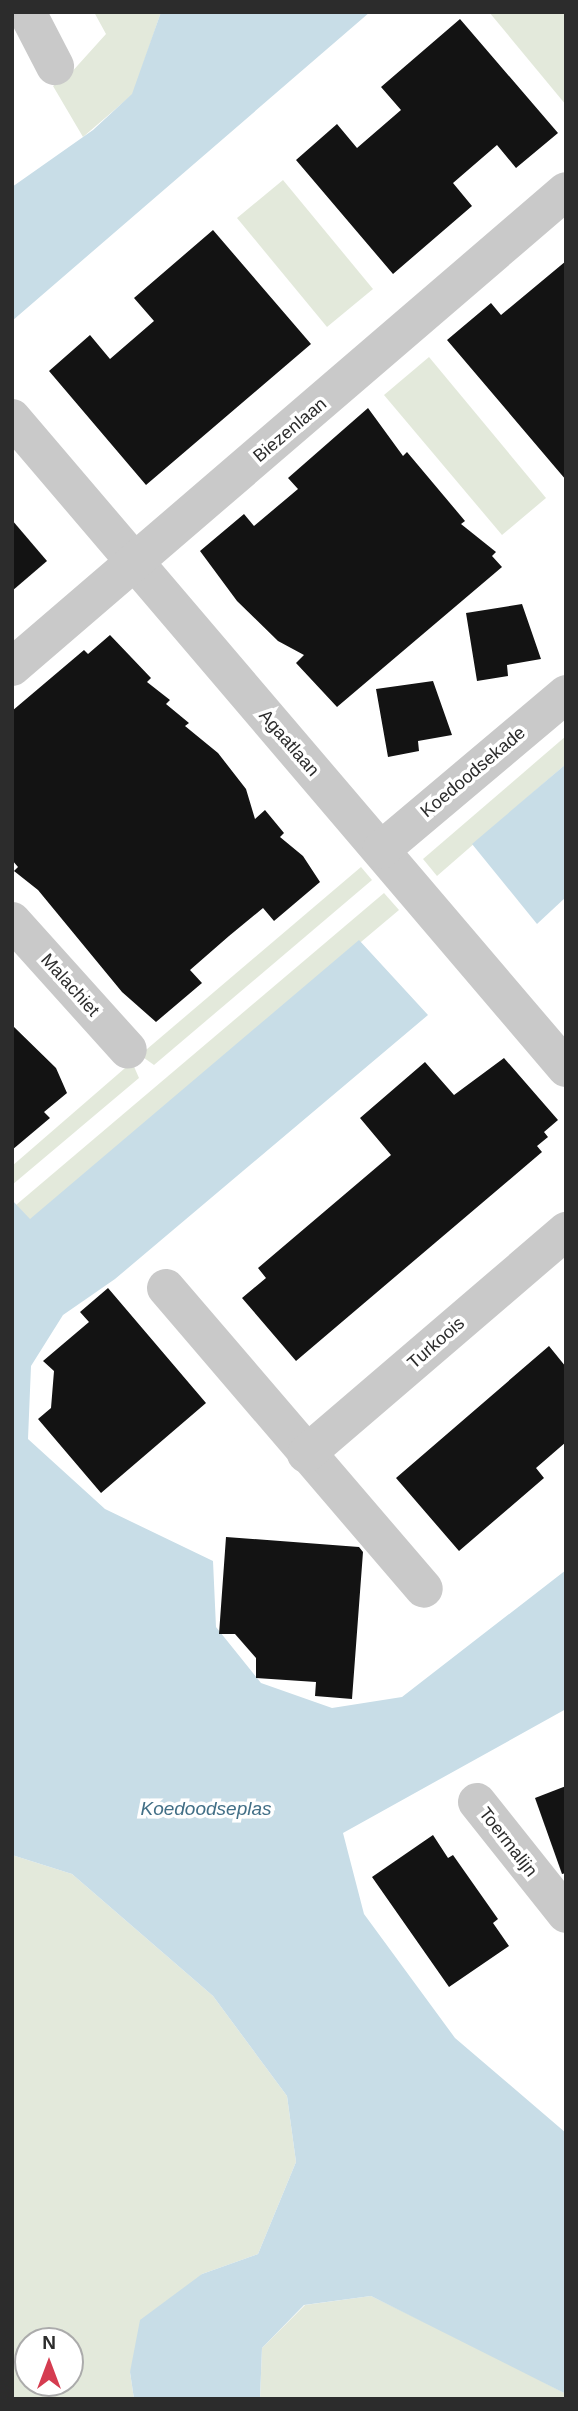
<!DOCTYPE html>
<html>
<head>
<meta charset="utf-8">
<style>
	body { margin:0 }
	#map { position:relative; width:578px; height:2411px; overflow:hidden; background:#fff; font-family:Arial,sans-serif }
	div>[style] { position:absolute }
	.green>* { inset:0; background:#e3e9db }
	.water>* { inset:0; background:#c8dde7 }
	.building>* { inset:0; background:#131313 }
	.minor>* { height:38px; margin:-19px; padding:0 19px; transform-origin:19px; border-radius:19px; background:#c9c9c9 }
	span { translate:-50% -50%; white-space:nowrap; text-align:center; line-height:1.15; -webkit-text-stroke:7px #fff; paint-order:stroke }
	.street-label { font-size:18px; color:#2c2c2c }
	.water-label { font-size:19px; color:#426f86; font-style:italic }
	.frame { position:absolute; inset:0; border:14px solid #2c2c2c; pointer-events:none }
	.north { position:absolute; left:14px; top:2327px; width:70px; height:70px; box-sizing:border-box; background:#fff; border:2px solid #ababab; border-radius:50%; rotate:0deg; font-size:19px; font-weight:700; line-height:28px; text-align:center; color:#2c2c2c }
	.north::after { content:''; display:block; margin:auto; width:24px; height:32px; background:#d53c50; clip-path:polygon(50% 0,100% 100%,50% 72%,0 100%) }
</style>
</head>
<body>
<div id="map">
	<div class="green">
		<div style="clip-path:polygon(94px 12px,161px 12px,133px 94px,83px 137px,53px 86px,69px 75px,106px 34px)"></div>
		<div style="clip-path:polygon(489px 12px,566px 12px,566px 105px)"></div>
		<div style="clip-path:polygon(283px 180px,373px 289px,327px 327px,237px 218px)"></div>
		<div style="clip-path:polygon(429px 357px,546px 498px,502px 535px,384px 395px)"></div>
		<div style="clip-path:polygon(566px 736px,566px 764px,437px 876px,423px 859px)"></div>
		<div style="clip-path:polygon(361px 867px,372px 880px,154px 1065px,140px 1055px)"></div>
		<div style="clip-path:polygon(384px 893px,399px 910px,30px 1220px,16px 1205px)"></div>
		<div style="clip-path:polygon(132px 1062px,139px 1078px,12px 1185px,12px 1166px)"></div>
		<div style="clip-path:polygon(evenodd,12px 1855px,72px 1874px,213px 1996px,287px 2096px,296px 2162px,258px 2254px,202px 2274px,130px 2372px,134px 2399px,12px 2399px,12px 1855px,28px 2341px,70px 2341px,70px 2383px,28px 2383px,28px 2341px)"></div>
		<div style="clip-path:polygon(371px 2296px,496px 2357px,566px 2394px,566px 2399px,260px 2399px,262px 2348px,305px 2305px)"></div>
	</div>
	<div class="water">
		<div style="clip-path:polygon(161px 12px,370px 12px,12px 321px,12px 187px,93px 130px,132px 94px)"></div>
		<div style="clip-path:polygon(566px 764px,566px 897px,537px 924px,472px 844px)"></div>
		<div style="clip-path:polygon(359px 940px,428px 1015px,115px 1279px,63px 1315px,31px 1366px,28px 1439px,105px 1509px,213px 1561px,216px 1627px,261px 1683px,332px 1708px,402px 1697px,566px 1570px,566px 1709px,343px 1833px,364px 1914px,455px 2038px,566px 2133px,566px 2394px,371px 2296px,304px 2305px,262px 2348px,260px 2399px,134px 2399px,130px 2372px,140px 2320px,202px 2274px,258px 2254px,296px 2162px,287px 2096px,213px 1996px,72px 1874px,12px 1855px,12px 1200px,30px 1219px)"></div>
	</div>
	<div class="building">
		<div style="clip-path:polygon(460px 19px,558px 133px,516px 168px,497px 145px,453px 183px,472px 206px,393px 274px,296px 160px,337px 124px,357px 148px,401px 110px,381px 87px)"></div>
		<div style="clip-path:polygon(213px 230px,311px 344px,146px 485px,49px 371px,90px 335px,110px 359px,154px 321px,134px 298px)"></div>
		<div style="clip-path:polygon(566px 261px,566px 480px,447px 340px,491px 303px,501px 315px)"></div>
		<div style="clip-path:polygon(368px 408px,403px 456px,407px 452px,465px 521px,461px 524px,496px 552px,492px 556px,502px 567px,337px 707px,296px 663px,304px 655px,278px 641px,237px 601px,200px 551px,244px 514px,254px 526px,298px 489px,288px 478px)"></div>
		<div style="clip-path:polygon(12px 520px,47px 561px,12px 591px)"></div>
		<div style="clip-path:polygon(522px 604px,541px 659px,507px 665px,508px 676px,477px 681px,466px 613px)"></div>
		<div style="clip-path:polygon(110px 635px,151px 678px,147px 682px,170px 700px,166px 704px,189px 723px,185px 726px,218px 753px,246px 789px,255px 819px,265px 810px,284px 833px,280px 837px,303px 856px,320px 882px,274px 921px,263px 908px,229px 936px,190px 970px,202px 983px,156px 1022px,122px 992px,38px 890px,14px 871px,18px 867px,12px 860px,12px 711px,84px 650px,88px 654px)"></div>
		<div style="clip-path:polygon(433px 681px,452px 735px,418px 741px,419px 751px,388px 757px,376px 689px)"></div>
		<div style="clip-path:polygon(12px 1025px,56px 1068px,67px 1093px,44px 1112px,50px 1118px,12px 1150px)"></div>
		<div style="clip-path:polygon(504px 1058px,558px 1120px,544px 1132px,548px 1137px,537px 1146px,542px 1152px,296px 1361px,242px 1298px,266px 1278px,258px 1268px,391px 1155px,360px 1118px,425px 1062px,454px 1095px)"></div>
		<div style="clip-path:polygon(108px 1288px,206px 1403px,101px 1493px,38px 1419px,51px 1408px,54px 1371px,43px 1361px,89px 1322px,80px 1312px)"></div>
		<div style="clip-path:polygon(549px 1346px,566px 1367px,566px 1442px,536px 1468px,544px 1478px,459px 1551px,396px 1478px)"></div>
		<div style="clip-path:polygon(226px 1537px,359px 1547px,363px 1552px,352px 1699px,315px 1696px,316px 1682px,256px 1678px,256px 1658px,235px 1634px,219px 1634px)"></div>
		<div style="clip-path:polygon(566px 1786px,566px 1873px,562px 1874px,535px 1798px)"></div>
		<div style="clip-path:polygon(433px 1835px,448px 1858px,453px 1855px,498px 1919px,493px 1923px,509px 1946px,449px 1987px,372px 1877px)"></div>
	</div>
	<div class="minor">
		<div style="left:27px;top:12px;width:61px;rotate:62.6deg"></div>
		<div style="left:12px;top:418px;width:854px;rotate:49.56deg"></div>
		<div style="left:12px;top:667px;width:730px;rotate:-40.67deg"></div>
		<div style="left:381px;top:850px;width:242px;rotate:-40.1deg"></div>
		<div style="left:12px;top:921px;width:173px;rotate:48deg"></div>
		<div style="left:166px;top:1288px;width:396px;rotate:49.4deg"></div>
		<div style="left:306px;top:1454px;width:343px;rotate:-40.6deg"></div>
		<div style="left:477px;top:1802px;width:143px;rotate:51.5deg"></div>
	</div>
	<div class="street-label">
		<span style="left:290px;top:430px;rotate:-40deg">Biezenlaan</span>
		<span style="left:289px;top:743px;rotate:49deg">Agaatlaan</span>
		<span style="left:473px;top:772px;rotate:-40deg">Koedoodsekade</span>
		<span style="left:70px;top:985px;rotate:48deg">Malachiet</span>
		<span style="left:436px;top:1343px;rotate:-41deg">Turkoois</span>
		<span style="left:508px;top:1842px;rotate:52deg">Toermalijn</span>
	</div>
	<div class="water-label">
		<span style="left:206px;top:1809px">Koedoodseplas</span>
	</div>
	<div class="frame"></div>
	<div class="north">N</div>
</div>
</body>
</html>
